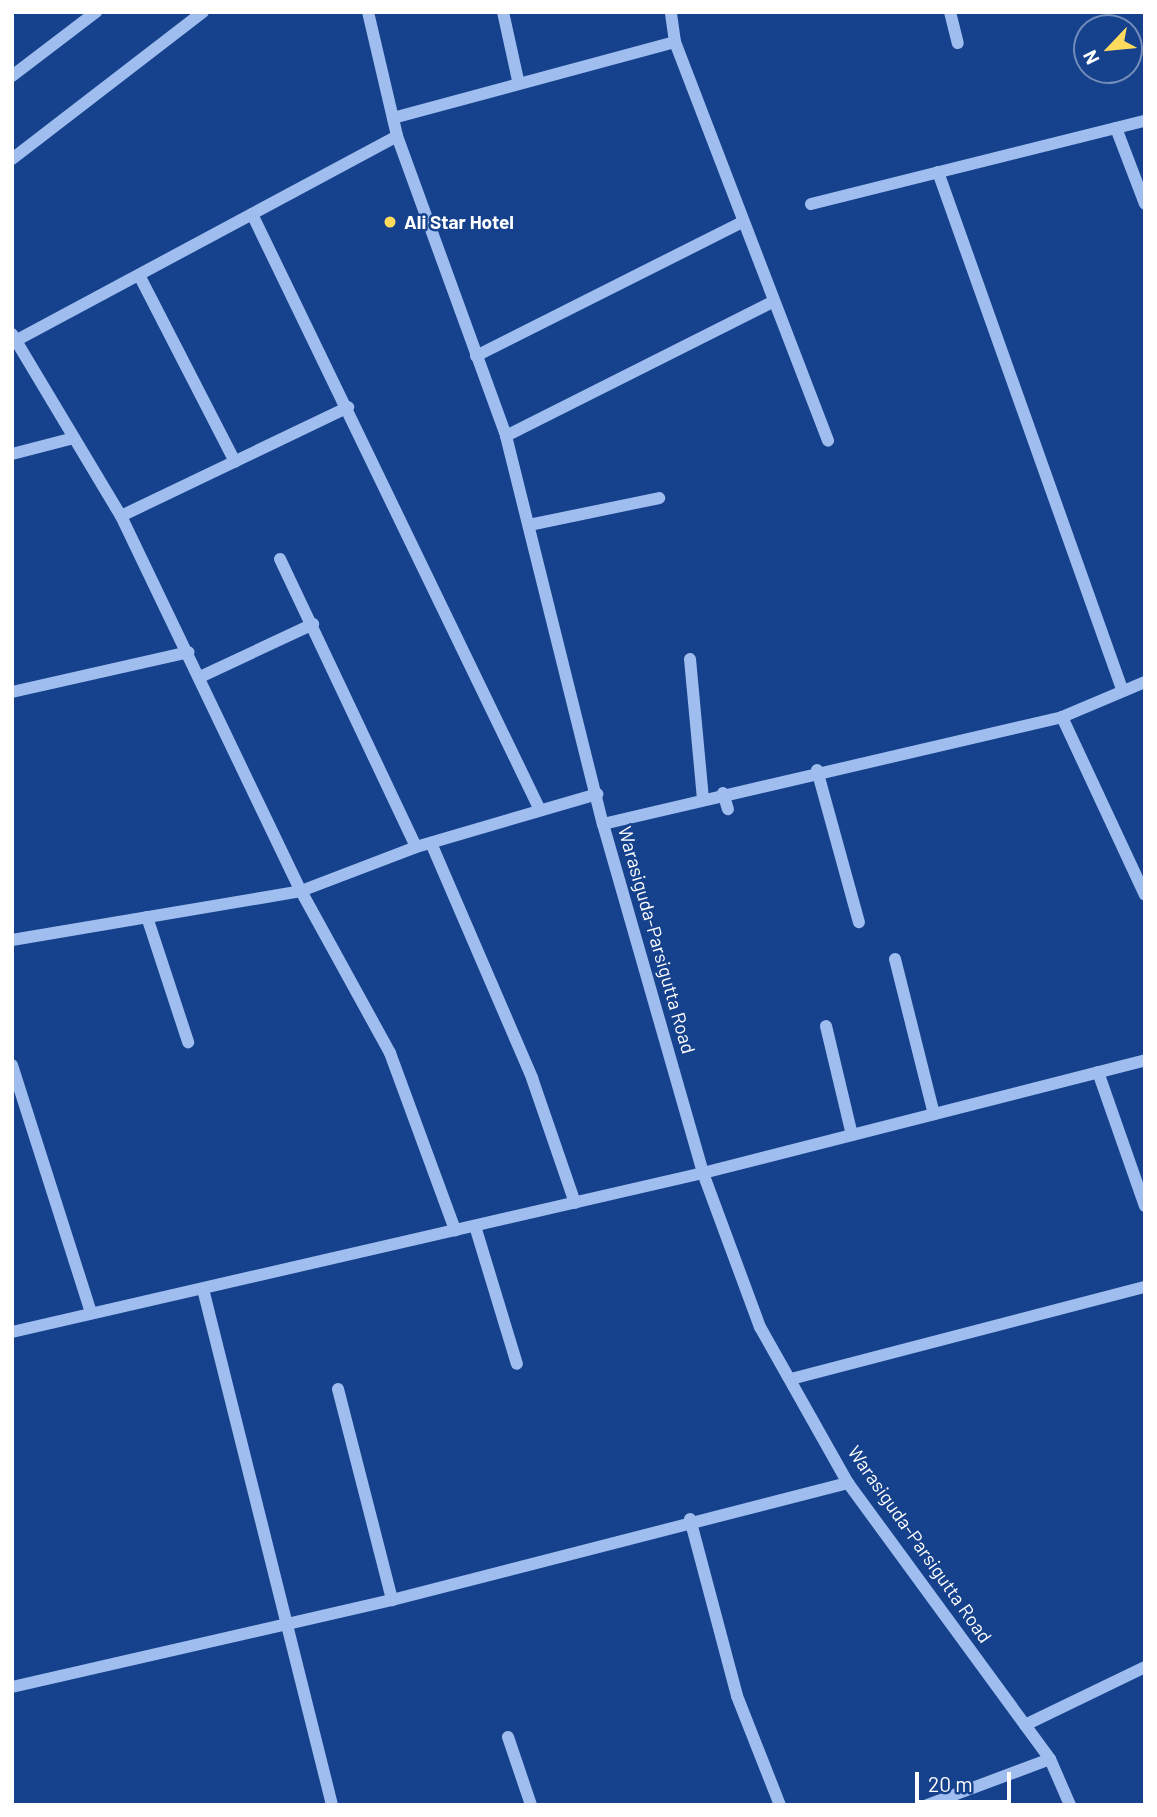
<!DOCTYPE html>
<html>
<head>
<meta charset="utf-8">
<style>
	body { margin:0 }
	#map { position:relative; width:1157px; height:1817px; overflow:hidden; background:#16418c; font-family:Barlow,sans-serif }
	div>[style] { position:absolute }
	.minor>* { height:12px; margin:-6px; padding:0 6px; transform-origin:6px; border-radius:6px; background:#9fbeef }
	.dots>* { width:19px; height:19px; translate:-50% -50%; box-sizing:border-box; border:4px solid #16418c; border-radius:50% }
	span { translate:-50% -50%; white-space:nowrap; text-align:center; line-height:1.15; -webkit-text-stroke:5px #16418c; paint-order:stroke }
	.poi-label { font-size:19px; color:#fff; font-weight:700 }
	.left { translate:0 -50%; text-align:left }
	.street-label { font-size:19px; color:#fff }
	.frame { position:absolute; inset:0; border:14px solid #fff; pointer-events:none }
	.north { position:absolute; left:1073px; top:14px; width:70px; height:70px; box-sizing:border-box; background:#16418c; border:2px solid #738dba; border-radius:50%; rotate:244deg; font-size:19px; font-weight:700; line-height:28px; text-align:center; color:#fff }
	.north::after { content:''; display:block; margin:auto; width:24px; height:32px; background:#ffdb5d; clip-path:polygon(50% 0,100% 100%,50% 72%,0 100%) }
	.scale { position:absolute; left:915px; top:1772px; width:96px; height:32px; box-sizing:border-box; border:4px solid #fff; border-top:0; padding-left:9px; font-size:21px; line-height:24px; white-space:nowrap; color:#fff; -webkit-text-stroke:5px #16418c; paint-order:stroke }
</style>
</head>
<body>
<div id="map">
	<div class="minor">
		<div style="left:368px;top:12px;width:127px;rotate:76.8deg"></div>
		<div style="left:397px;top:136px;width:319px;rotate:70deg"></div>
		<div style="left:506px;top:436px;width:400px;rotate:76deg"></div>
		<div style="left:603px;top:824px;width:363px;rotate:74deg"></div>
		<div style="left:703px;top:1173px;width:164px;rotate:69.7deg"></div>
		<div style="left:760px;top:1327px;width:179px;rotate:60.6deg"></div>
		<div style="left:848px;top:1483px;width:342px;rotate:53.8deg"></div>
		<div style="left:1050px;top:1759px;width:50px;rotate:66.5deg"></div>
		<div style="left:503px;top:12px;width:70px;rotate:77.6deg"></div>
		<div style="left:950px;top:12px;width:32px;rotate:76deg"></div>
		<div style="left:675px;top:42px;width:427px;rotate:69deg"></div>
		<div style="left:12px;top:76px;width:106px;rotate:-37.3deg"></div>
		<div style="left:393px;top:118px;width:292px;rotate:-15.1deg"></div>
		<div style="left:675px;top:42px;width:30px;rotate:-98deg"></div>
		<div style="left:1116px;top:128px;width:81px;rotate:69.1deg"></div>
		<div style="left:12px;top:159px;width:241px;rotate:-37.6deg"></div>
		<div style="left:938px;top:172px;width:549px;rotate:70.41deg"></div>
		<div style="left:811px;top:204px;width:344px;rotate:-14deg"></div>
		<div style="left:252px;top:214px;width:662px;rotate:64.21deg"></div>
		<div style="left:139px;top:275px;width:210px;rotate:62.8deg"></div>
		<div style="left:12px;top:334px;width:212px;rotate:59.1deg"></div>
		<div style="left:121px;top:516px;width:416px;rotate:64.4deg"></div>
		<div style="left:301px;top:891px;width:185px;rotate:61.2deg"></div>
		<div style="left:390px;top:1053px;width:189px;rotate:69.8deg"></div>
		<div style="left:17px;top:340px;width:431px;rotate:-28.2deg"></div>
		<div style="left:476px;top:356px;width:296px;rotate:-26.7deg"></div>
		<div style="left:506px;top:436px;width:299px;rotate:-26.7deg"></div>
		<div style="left:12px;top:454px;width:64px;rotate:-14.5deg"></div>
		<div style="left:121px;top:516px;width:252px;rotate:-25.6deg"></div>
		<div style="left:529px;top:525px;width:133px;rotate:-11.7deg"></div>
		<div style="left:280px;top:559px;width:318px;rotate:64.7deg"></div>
		<div style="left:690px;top:659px;width:140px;rotate:84.7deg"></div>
		<div style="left:200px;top:677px;width:125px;rotate:-25.1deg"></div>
		<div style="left:12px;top:692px;width:181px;rotate:-12.7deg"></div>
		<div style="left:1062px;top:717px;width:196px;rotate:65deg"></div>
		<div style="left:817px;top:770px;width:158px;rotate:74.6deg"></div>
		<div style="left:723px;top:793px;width:17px;rotate:73deg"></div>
		<div style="left:603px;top:824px;width:471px;rotate:-13.1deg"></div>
		<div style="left:1062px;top:717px;width:90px;rotate:-22.9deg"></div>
		<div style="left:431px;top:843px;width:256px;rotate:66.7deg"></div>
		<div style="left:532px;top:1078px;width:132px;rotate:71deg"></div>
		<div style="left:147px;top:917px;width:132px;rotate:71.8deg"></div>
		<div style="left:12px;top:940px;width:293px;rotate:-9.6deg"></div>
		<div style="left:301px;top:891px;width:123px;rotate:-20.9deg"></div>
		<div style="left:416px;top:847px;width:189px;rotate:-16.3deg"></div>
		<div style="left:895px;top:959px;width:160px;rotate:75.9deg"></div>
		<div style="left:826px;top:1026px;width:112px;rotate:76.6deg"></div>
		<div style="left:12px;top:1065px;width:257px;rotate:72.3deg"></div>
		<div style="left:1098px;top:1072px;width:142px;rotate:70.7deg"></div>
		<div style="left:475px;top:1226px;width:144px;rotate:73.1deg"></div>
		<div style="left:203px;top:1289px;width:532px;rotate:75.96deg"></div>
		<div style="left:12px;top:1332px;width:709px;rotate:-12.96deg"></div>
		<div style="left:703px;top:1173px;width:456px;rotate:-14.3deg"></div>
		<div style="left:791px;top:1379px;width:366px;rotate:-14.6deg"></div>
		<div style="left:338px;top:1389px;width:218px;rotate:75.6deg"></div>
		<div style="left:690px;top:1519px;width:183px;rotate:75.1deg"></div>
		<div style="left:737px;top:1696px;width:117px;rotate:68.5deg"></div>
		<div style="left:12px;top:1687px;width:390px;rotate:-12.9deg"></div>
		<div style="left:392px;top:1600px;width:471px;rotate:-14.4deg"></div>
		<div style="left:1025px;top:1725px;width:133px;rotate:-25.8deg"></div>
		<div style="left:508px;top:1737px;width:72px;rotate:71.3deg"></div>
		<div style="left:927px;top:1805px;width:131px;rotate:-20.5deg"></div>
	</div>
	<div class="dots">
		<div style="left:390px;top:222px;background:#ffdb5d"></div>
	</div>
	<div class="poi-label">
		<span class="left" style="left:404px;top:222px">Ali Star Hotel</span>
	</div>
	<div class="street-label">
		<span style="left:657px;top:940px;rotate:74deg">Warasiguda-Parsigutta Road</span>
		<span style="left:920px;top:1544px;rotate:55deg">Warasiguda-Parsigutta Road</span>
	</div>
	<div class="frame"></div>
	<div class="north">N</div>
	<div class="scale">20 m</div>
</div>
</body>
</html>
